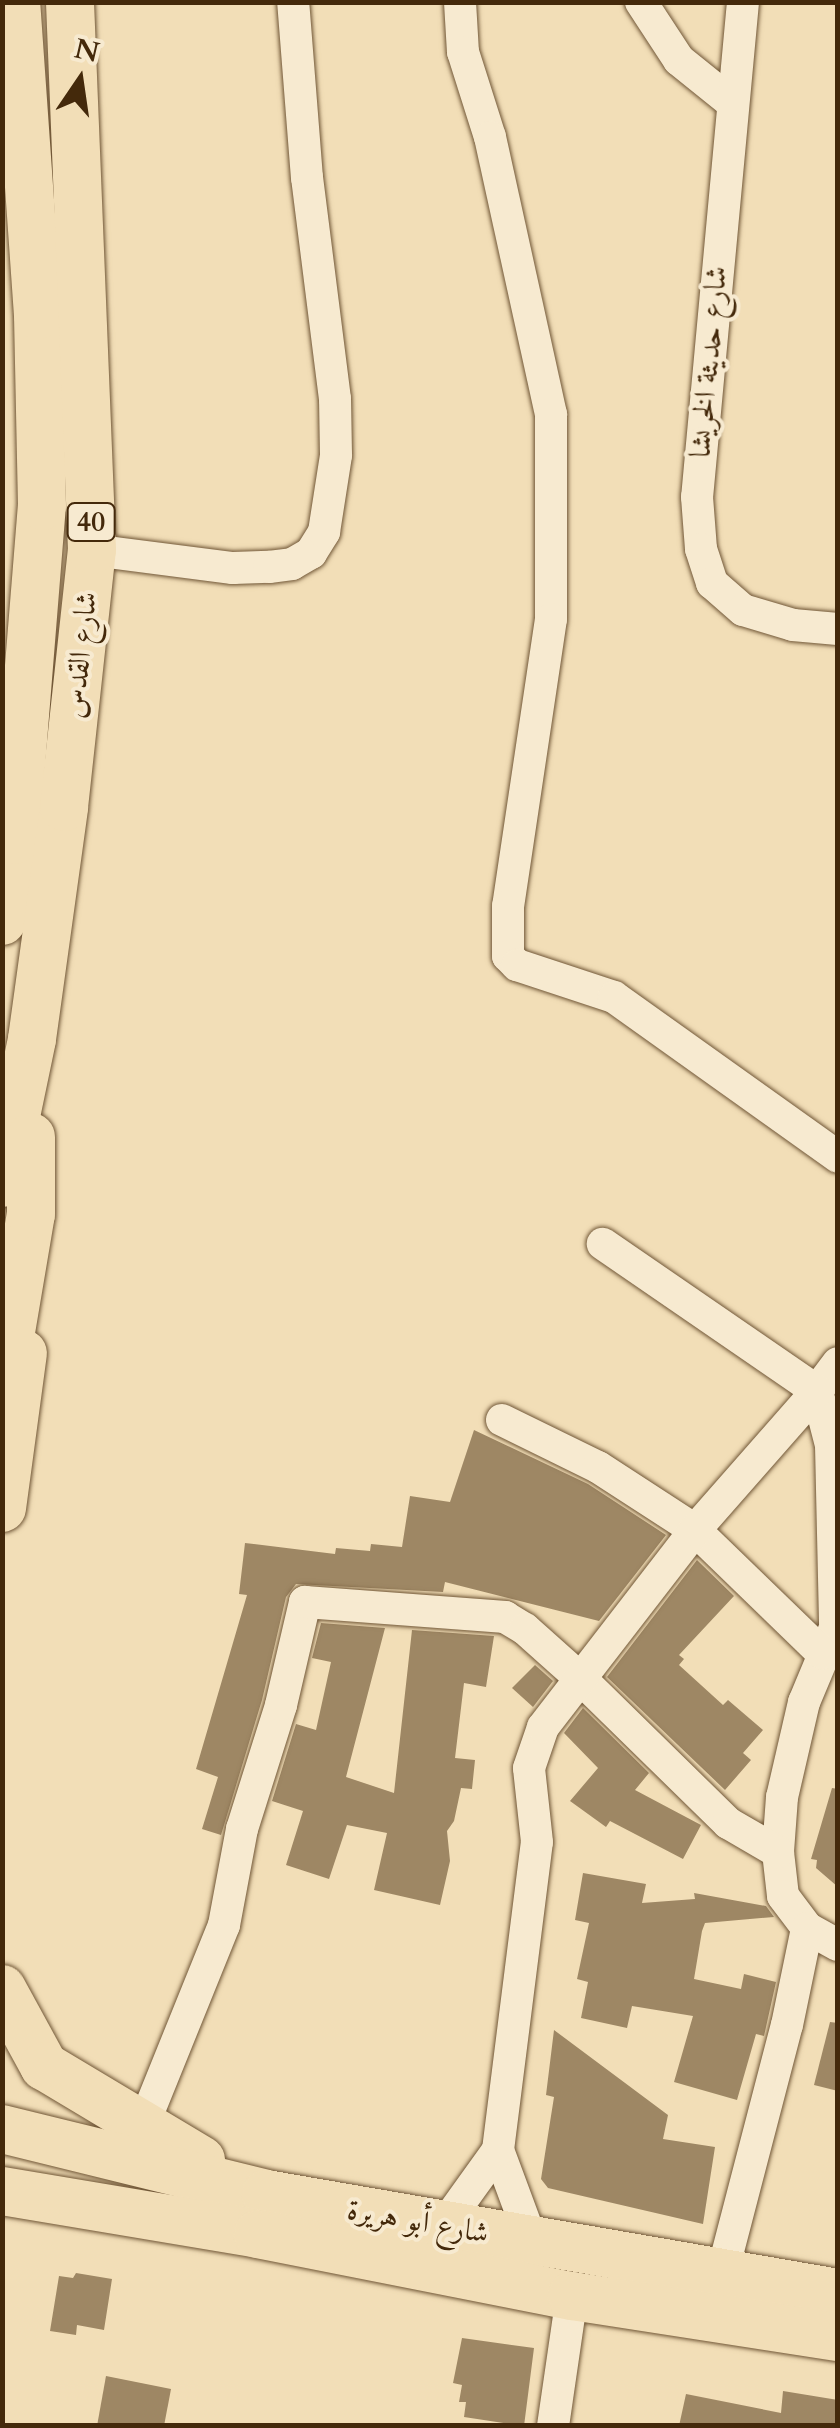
<!DOCTYPE html>
<html>
<head>
<meta charset="utf-8">
<style>
	body { margin:0 }
	#map { position:relative; width:840px; height:2428px; overflow:hidden; background:#f2deb7; font-family:Cardo,Amiri,serif }
	div>[style] { position:absolute }
	.building>* { inset:0; background:#9e8764 }
	.roads { filter:drop-shadow(0 0 2px #705636) drop-shadow(0 0 2px #705636) }
	.minor>* { height:32px; margin:-16px; padding:0 16px; transform-origin:16px; border-radius:16px; background:#f7ead0 }
	.highway>* { height:48px; margin:-24px; padding:0 24px; transform-origin:24px; border-radius:24px; background:#f2deb7 }
	span { translate:-50% -50%; white-space:nowrap; text-align:center; line-height:1.15; -webkit-text-stroke:8px #f7ead0; paint-order:stroke }
	.shield-label span { padding:2px 8px; background:#f7ead0; border:2px solid; border-radius:8px; -webkit-text-stroke-width:0 }
	.shield-label { font-size:28px; color:#44290b; font-weight:700 }
	.street-label { font-size:30px; color:#44290b }
	.frame { position:absolute; inset:0; border:5px solid #44290b; pointer-events:none }
	.north { position:absolute; left:30px; top:30px; width:100px; height:100px; -webkit-text-stroke:8px #f7ead0; paint-order:stroke; rotate:13deg; font-size:28px; font-weight:700; line-height:40px; text-align:center; color:#44290b }
	.north::after { content:''; display:block; margin:auto; width:35px; height:45px; background:#44290b; clip-path:polygon(50% 0,100% 100%,50% 72%,0 100%) }
</style>
</head>
<body>
<div id="map">
	<div class="building">
		<div style="clip-path:polygon(474px 1430px,588px 1484px,666px 1535px,599px 1621px,445px 1582px,443px 1592px,296px 1584px,286px 1597px,262px 1700px,221px 1835px,202px 1829px,218px 1777px,196px 1769px,247px 1595px,239px 1594px,245px 1543px,335px 1554px,336px 1548px,370px 1551px,371px 1544px,402px 1547px,410px 1496px,450px 1502px)"></div>
		<div style="clip-path:polygon(697px 1560px,734px 1596px,679px 1655px,684px 1659px,679px 1665px,723px 1705px,728px 1700px,763px 1730px,743px 1753px,751px 1760px,725px 1790px,607px 1677px)"></div>
		<div style="clip-path:polygon(321px 1623px,385px 1628px,346px 1777px,394px 1793px,412px 1630px,494px 1636px,486px 1687px,464px 1683px,455px 1758px,475px 1760px,472px 1789px,461px 1788px,454px 1821px,447px 1831px,450px 1861px,440px 1905px,374px 1890px,387px 1833px,347px 1825px,329px 1879px,286px 1865px,303px 1811px,272px 1801px,296px 1724px,316px 1730px,331px 1662px,312px 1658px)"></div>
		<div style="clip-path:polygon(535px 1665px,553px 1681px,533px 1707px,512px 1688px)"></div>
		<div style="clip-path:polygon(583px 1708px,649px 1773px,635px 1790px,701px 1825px,683px 1859px,610px 1821px,606px 1827px,570px 1801px,598px 1768px,564px 1733px)"></div>
		<div style="clip-path:polygon(832px 1788px,838px 1789px,838px 1887px,816px 1868px,817px 1860px,811px 1859px)"></div>
		<div style="clip-path:polygon(583px 1873px,646px 1884px,642px 1903px,695px 1899px,694px 1893px,766px 1906px,774px 1917px,705px 1923px,702px 1931px,694px 1979px,741px 1989px,744px 1974px,776px 1982px,764px 2036px,756px 2034px,737px 2100px,674px 2082px,693px 2016px,632px 2006px,627px 2028px,581px 2018px,588px 1982px,577px 1979px,589px 1923px,575px 1920px)"></div>
		<div style="clip-path:polygon(830px 2022px,838px 2023px,838px 2091px,814px 2085px)"></div>
		<div style="clip-path:polygon(554px 2030px,668px 2115px,663px 2139px,715px 2147px,703px 2224px,548px 2188px,541px 2179px,554px 2097px,546px 2095px)"></div>
		<div style="clip-path:polygon(76px 2273px,112px 2279px,104px 2330px,77px 2325px,76px 2335px,50px 2331px,59px 2276px,73px 2278px)"></div>
		<div style="clip-path:polygon(462px 2338px,534px 2348px,524px 2426px,464px 2417px,466px 2402px,459px 2402px,462px 2385px,453px 2383px)"></div>
		<div style="clip-path:polygon(106px 2376px,171px 2389px,164px 2426px,97px 2426px)"></div>
		<div style="clip-path:polygon(783px 2391px,838px 2400px,838px 2426px,679px 2426px,686px 2394px,781px 2413px)"></div>
	</div>
	<div class="roads">
		<div class="minor">
			<div style="left:460px;top:2px;width:50px;rotate:86.6deg"></div>
			<div style="left:463px;top:52px;width:89px;rotate:72.4deg"></div>
			<div style="left:490px;top:137px;width:284px;rotate:77.6deg"></div>
			<div style="left:551px;top:414px;width:205px;rotate:90deg"></div>
			<div style="left:551px;top:619px;width:290px;rotate:98.5deg"></div>
			<div style="left:508px;top:906px;width:50px;rotate:90deg"></div>
			<div style="left:508px;top:956px;width:13px;rotate:45deg"></div>
			<div style="left:517px;top:965px;width:102px;rotate:18.3deg"></div>
			<div style="left:614px;top:997px;width:275px;rotate:35.5deg"></div>
			<div style="left:641px;top:2px;width:69px;rotate:56.8deg"></div>
			<div style="left:679px;top:60px;width:67px;rotate:38.9deg"></div>
			<div style="left:743px;top:2px;width:497px;rotate:95.3deg"></div>
			<div style="left:697px;top:497px;width:52px;rotate:85.6deg"></div>
			<div style="left:701px;top:549px;width:36px;rotate:72deg"></div>
			<div style="left:712px;top:583px;width:41px;rotate:41.1deg"></div>
			<div style="left:743px;top:610px;width:52px;rotate:16.7deg"></div>
			<div style="left:793px;top:625px;width:45px;rotate:5.1deg"></div>
			<div style="left:92px;top:550px;width:142px;rotate:7.3deg"></div>
			<div style="left:233px;top:568px;width:36px;rotate:-2deg"></div>
			<div style="left:269px;top:567px;width:23px;rotate:-7deg"></div>
			<div style="left:292px;top:564px;width:22px;rotate:-30deg"></div>
			<div style="left:311px;top:553px;width:25px;rotate:-58deg"></div>
			<div style="left:324px;top:532px;width:78px;rotate:-81.1deg"></div>
			<div style="left:336px;top:455px;width:56px;rotate:-91deg"></div>
			<div style="left:335px;top:399px;width:223px;rotate:-97.2deg"></div>
			<div style="left:307px;top:178px;width:177px;rotate:-94.5deg"></div>
			<div style="left:838px;top:1363px;width:35px;rotate:127deg"></div>
			<div style="left:817px;top:1391px;width:56px;rotate:75.5deg"></div>
			<div style="left:831px;top:1445px;width:183px;rotate:88.7deg"></div>
			<div style="left:835px;top:1628px;width:80px;rotate:112.7deg"></div>
			<div style="left:804px;top:1702px;width:98px;rotate:103deg"></div>
			<div style="left:782px;top:1797px;width:55px;rotate:94.2deg"></div>
			<div style="left:778px;top:1852px;width:44px;rotate:83.5deg"></div>
			<div style="left:783px;top:1896px;width:40px;rotate:53deg"></div>
			<div style="left:807px;top:1928px;width:35px;rotate:29deg"></div>
			<div style="left:502px;top:1420px;width:107px;rotate:26.1deg"></div>
			<div style="left:598px;top:1467px;width:116px;rotate:33deg"></div>
			<div style="left:695px;top:1530px;width:177px;rotate:44.1deg"></div>
			<div style="left:142px;top:2128px;width:219px;rotate:-68deg"></div>
			<div style="left:224px;top:1925px;width:98px;rotate:-79.4deg"></div>
			<div style="left:242px;top:1829px;width:130px;rotate:-72.5deg"></div>
			<div style="left:281px;top:1705px;width:106px;rotate:-76.9deg"></div>
			<div style="left:305px;top:1602px;width:201px;rotate:4.3deg"></div>
			<div style="left:505px;top:1617px;width:23px;rotate:31deg"></div>
			<div style="left:525px;top:1629px;width:75px;rotate:41.8deg"></div>
			<div style="left:581px;top:1679px;width:206px;rotate:44.4deg"></div>
			<div style="left:728px;top:1823px;width:58px;rotate:30.1deg"></div>
			<div style="left:498px;top:2150px;width:98px;rotate:69.7deg"></div>
			<div style="left:442px;top:2228px;width:96px;rotate:-54.3deg"></div>
			<div style="left:498px;top:2150px;width:310px;rotate:-82.8deg"></div>
			<div style="left:537px;top:1842px;width:74px;rotate:-96.2deg"></div>
			<div style="left:529px;top:1768px;width:43px;rotate:-71.1deg"></div>
			<div style="left:543px;top:1727px;width:249px;rotate:-52.3deg"></div>
			<div style="left:695px;top:1530px;width:185px;rotate:-48.7deg"></div>
			<div style="left:817px;top:1391px;width:260px;rotate:-145.5deg"></div>
			<div style="left:722px;top:2274px;width:257px;rotate:-75.4deg"></div>
			<div style="left:787px;top:2025px;width:99px;rotate:-78.3deg"></div>
			<div style="left:553px;top:2426px;width:131px;rotate:-81.7deg"></div>
		</div>
		<div class="highway">
			<div style="left:2px;top:921px;width:82px;rotate:-80.9deg"></div>
			<div style="left:15px;top:840px;width:335px;rotate:-85.4deg"></div>
			<div style="left:42px;top:506px;width:191px;rotate:-91.2deg"></div>
			<div style="left:38px;top:315px;width:314px;rotate:-94deg"></div>
			<div style="left:2px;top:1183px;width:147px;rotate:-78.2deg"></div>
			<div style="left:32px;top:1039px;width:234px;rotate:-82.1deg"></div>
			<div style="left:64px;top:807px;width:259px;rotate:-83.8deg"></div>
			<div style="left:92px;top:550px;width:548px;rotate:-92.3deg"></div>
			<div style="left:2px;top:1385px;width:173px;rotate:-80.4deg"></div>
			<div style="left:31px;top:1214px;width:77px;rotate:-90deg"></div>
			<div style="left:2px;top:1508px;width:156px;rotate:-82.3deg"></div>
			<div style="left:2px;top:1989px;width:88px;rotate:61.4deg"></div>
			<div style="left:44px;top:2066px;width:183px;rotate:30.9deg"></div>
			<div style="left:2px;top:2129px;width:272px;rotate:13.8deg"></div>
			<div style="left:266px;top:2194px;width:581px;rotate:9.82deg"></div>
			<div style="left:2px;top:2191px;width:260px;rotate:9.5deg"></div>
			<div style="left:258px;top:2234px;width:320px;rotate:11.2deg"></div>
			<div style="left:572px;top:2296px;width:269px;rotate:8.8deg"></div>
		</div>
	</div>
	<div class="shield-label">
		<span style="left:91px;top:522px">40</span>
	</div>
	<div class="street-label">
		<span style="left:709px;top:362px;rotate:-85deg">شارع حديثة الخريشا</span>
		<span style="left:81px;top:655px;rotate:-84deg">شارع القدس</span>
		<span style="left:418px;top:2222px;rotate:10deg">شارع أبو هريرة</span>
	</div>
	<div class="frame"></div>
	<div class="north">N</div>
</div>
</body>
</html>
